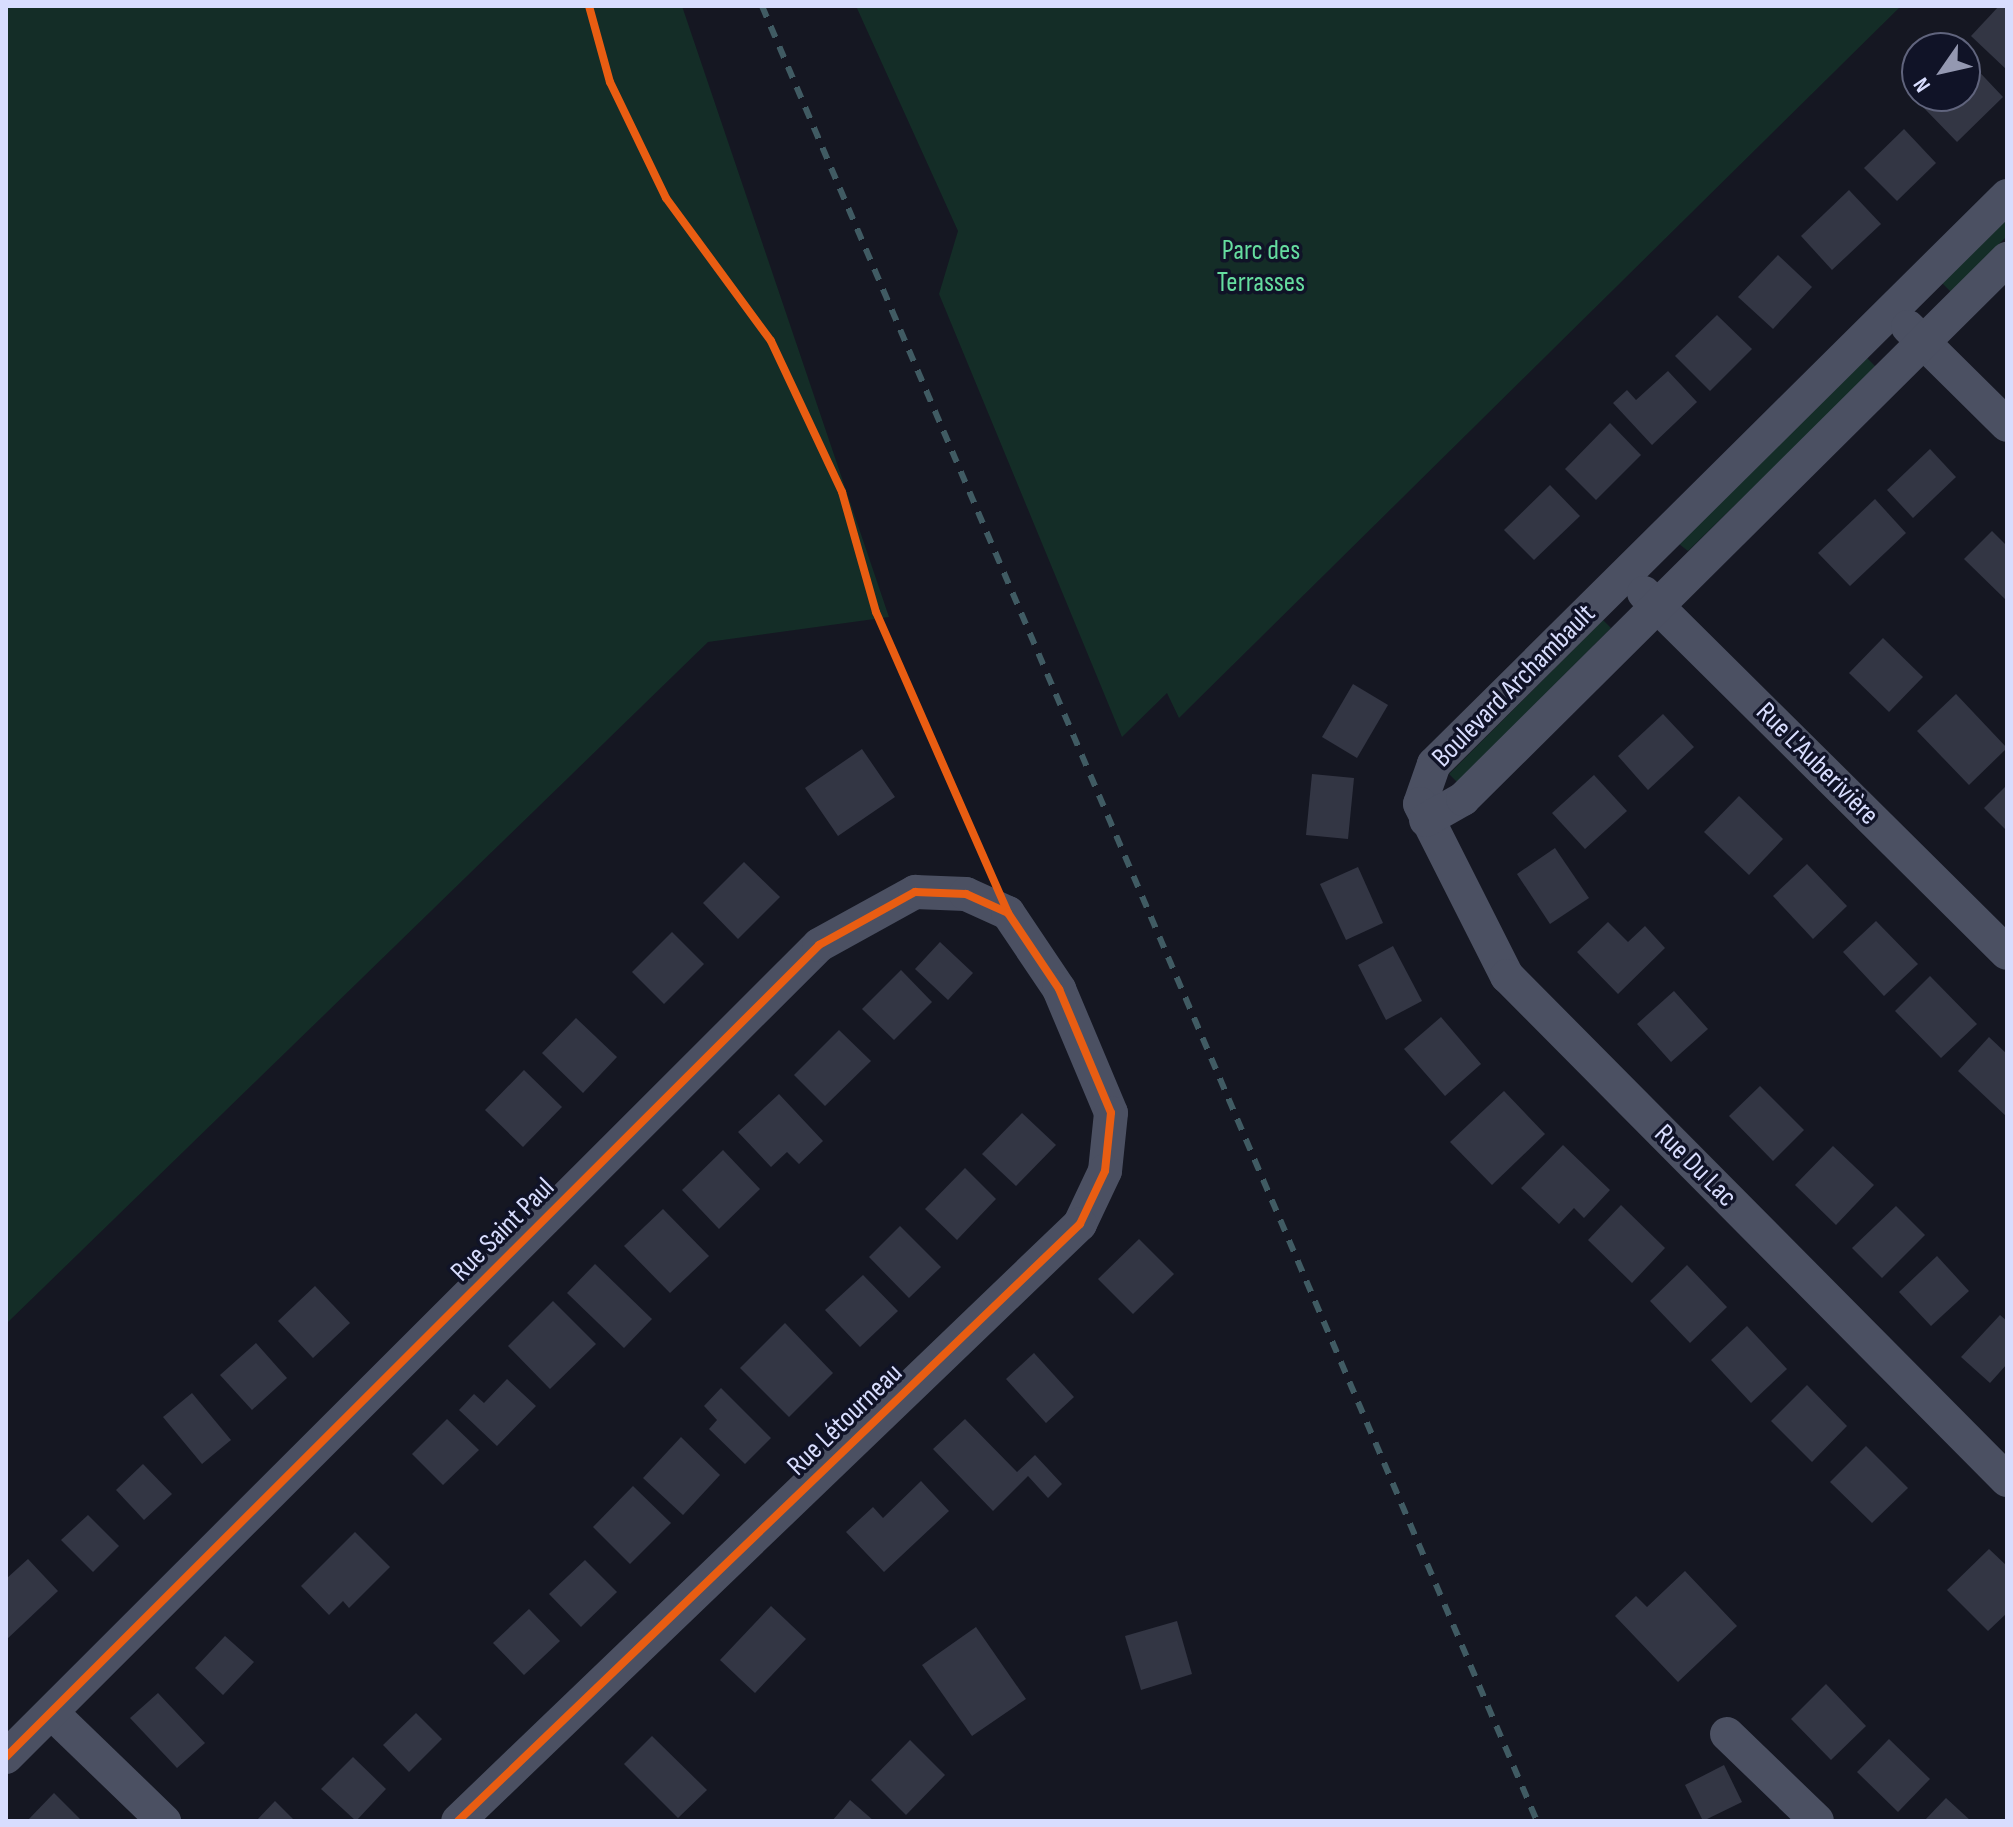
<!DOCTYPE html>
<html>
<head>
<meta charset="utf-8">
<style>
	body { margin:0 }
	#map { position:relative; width:2013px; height:1827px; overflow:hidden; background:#151722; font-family:"Sofia Sans Condensed",sans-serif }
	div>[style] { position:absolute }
	.green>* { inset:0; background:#142d27 }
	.building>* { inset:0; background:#333644 }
	.minor>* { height:34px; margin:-17px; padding:0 17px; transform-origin:17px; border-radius:17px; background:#4b5062 }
	.rail>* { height:6px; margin-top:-3px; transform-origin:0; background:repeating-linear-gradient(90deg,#405b63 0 12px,transparent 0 22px) }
	.cycleway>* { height:8px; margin:-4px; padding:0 4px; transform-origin:4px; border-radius:4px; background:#e95d12 }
	span { translate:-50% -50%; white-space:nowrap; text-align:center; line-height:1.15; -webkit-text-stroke:7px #101327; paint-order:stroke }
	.park-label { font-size:28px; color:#65dc9f }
	.street-label { font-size:28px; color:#d8ddfe }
	.frame { position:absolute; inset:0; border:8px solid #d8ddfe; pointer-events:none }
	.north { position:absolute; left:1901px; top:32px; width:80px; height:80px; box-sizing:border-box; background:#101327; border:2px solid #60647d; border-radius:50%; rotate:236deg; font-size:22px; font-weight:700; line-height:32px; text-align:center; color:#d8ddfe }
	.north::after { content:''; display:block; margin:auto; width:28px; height:36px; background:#9498b1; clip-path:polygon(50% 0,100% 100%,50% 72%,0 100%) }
</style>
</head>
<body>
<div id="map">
	<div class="green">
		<div style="clip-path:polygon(6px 6px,682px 6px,889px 617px,708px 642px,6px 1324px)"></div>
		<div style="clip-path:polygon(856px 6px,1901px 6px,1179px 718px,1167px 693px,1122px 737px,939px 294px,958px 231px)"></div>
		<div style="clip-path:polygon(2007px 219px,2007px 236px,1951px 292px,1942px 283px)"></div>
		<div style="clip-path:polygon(1867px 358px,1876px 367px,1688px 551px,1679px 544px)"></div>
		<div style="clip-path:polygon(1603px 620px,1611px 628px,1457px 782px,1449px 774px)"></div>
	</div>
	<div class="building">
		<div style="clip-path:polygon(1999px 6px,2007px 6px,2007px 70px,1971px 36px)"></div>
		<div style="clip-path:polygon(1969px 61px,2003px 97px,1957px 142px,1923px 107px,1934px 96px,1965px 96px)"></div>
		<div style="clip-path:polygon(1904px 129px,1936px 163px,1897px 201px,1864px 168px)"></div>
		<div style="clip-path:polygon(1849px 190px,1881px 224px,1832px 270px,1801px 236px)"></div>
		<div style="clip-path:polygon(1778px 255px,1812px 287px,1773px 329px,1738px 297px)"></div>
		<div style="clip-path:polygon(1717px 315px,1752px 349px,1710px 391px,1675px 356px)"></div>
		<div style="clip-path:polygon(1668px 371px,1697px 402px,1652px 445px,1613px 403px,1627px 390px,1636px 400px)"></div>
		<div style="clip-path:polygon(1610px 423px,1641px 455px,1596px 500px,1565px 469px)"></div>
		<div style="clip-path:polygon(1930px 449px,1956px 477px,1913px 518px,1887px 490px)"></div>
		<div style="clip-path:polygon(1550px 485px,1580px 516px,1534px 560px,1504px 530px)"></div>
		<div style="clip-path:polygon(1875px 499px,1906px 533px,1850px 586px,1818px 553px)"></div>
		<div style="clip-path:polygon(1992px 531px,2007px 546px,2007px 601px,1964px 559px)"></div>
		<div style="clip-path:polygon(1883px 638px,1923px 677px,1889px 712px,1849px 673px)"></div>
		<div style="clip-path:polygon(1353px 684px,1388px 705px,1357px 758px,1322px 737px)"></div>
		<div style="clip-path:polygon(1956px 694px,2007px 748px,1969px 785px,1917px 731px)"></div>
		<div style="clip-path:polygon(1663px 714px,1694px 747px,1648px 790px,1618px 756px)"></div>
		<div style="clip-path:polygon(862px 749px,895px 797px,838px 836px,805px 788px)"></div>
		<div style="clip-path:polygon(1312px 774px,1354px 778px,1348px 839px,1306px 835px)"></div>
		<div style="clip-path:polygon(1594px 775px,1627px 811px,1585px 849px,1552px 813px)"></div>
		<div style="clip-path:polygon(2007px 785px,2007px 831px,1984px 808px)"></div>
		<div style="clip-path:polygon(1739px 796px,1783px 839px,1749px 875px,1704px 832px)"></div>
		<div style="clip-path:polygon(1555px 848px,1589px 898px,1550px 924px,1517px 874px)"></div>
		<div style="clip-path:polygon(744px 862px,780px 897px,738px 939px,703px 903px)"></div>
		<div style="clip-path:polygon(1807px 864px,1847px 906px,1813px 939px,1773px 896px)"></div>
		<div style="clip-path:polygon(1358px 867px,1383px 923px,1346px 940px,1320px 884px)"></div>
		<div style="clip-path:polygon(1876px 921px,1918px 964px,1884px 996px,1843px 952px)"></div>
		<div style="clip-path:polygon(1608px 922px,1628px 942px,1645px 926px,1665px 948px,1618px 994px,1577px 952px)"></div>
		<div style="clip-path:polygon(672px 932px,704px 964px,664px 1004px,632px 972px)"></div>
		<div style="clip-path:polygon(940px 942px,973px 973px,948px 1000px,915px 969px)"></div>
		<div style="clip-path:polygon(1393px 946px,1422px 1001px,1386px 1020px,1358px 965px)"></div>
		<div style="clip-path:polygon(901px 970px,932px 1002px,894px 1040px,862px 1009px)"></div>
		<div style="clip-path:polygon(1930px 976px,1977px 1024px,1941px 1058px,1895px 1011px)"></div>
		<div style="clip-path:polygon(1674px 991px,1708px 1029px,1671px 1062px,1637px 1024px)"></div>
		<div style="clip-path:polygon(1441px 1017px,1481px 1064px,1445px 1096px,1404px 1049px)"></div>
		<div style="clip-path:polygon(576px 1018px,617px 1057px,583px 1093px,542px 1053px)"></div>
		<div style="clip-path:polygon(839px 1030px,871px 1061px,825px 1106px,794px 1075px)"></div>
		<div style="clip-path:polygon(1989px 1037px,2007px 1054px,2007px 1117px,1958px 1071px)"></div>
		<div style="clip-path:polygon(524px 1070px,562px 1107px,523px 1147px,485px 1110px)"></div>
		<div style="clip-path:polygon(1760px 1086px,1804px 1130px,1773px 1161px,1729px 1116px)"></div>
		<div style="clip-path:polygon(1504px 1091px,1545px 1134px,1492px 1185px,1450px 1142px)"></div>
		<div style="clip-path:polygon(779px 1094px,823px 1141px,799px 1164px,787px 1152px,771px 1167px,738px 1132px)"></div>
		<div style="clip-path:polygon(1022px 1113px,1056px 1145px,1016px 1186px,982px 1154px)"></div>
		<div style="clip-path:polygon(1563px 1145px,1610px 1190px,1584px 1218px,1574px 1208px,1559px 1224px,1521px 1188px)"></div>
		<div style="clip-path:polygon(1833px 1146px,1874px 1185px,1836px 1225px,1795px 1185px)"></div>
		<div style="clip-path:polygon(723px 1150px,760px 1189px,719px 1229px,682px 1190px)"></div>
		<div style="clip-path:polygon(965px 1168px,996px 1199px,957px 1240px,925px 1209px)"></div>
		<div style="clip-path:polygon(1621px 1205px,1665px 1248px,1632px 1283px,1588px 1240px)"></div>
		<div style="clip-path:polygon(1896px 1206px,1925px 1235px,1882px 1278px,1852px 1248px)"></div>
		<div style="clip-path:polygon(663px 1209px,709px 1256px,670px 1293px,624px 1246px)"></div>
		<div style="clip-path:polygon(900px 1226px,941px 1267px,909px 1298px,869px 1257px)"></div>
		<div style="clip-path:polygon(1139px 1239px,1174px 1274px,1133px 1314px,1098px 1279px)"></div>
		<div style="clip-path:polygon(1937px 1256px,1969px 1291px,1931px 1326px,1899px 1292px)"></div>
		<div style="clip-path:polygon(595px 1264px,652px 1319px,624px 1348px,567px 1293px)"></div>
		<div style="clip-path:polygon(1687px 1265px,1727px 1307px,1690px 1343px,1650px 1301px)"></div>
		<div style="clip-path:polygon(863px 1275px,898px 1311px,860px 1347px,825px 1310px)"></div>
		<div style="clip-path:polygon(315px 1286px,350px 1323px,313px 1358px,278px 1321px)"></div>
		<div style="clip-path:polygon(553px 1301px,596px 1344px,550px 1389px,508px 1346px)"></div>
		<div style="clip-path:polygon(2000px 1315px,2007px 1321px,2007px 1364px,1990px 1383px,1961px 1357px)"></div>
		<div style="clip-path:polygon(785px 1323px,833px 1373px,789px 1417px,740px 1368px)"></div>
		<div style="clip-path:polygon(1747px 1326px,1787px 1369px,1751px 1403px,1711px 1360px)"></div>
		<div style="clip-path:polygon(256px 1343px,287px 1378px,252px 1410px,220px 1375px)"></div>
		<div style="clip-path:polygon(1034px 1353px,1074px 1397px,1046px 1423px,1006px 1379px)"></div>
		<div style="clip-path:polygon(507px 1379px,536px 1406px,497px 1446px,459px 1410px,474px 1394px,484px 1403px)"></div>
		<div style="clip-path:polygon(1807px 1385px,1847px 1426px,1812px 1462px,1771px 1421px)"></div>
		<div style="clip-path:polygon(721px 1388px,771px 1438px,745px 1464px,709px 1429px,717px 1420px,704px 1406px)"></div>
		<div style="clip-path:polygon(192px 1393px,231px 1440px,202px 1464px,163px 1417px)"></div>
		<div style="clip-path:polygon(447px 1419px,479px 1450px,443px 1485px,412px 1454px)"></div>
		<div style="clip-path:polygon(965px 1419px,1017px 1472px,1035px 1455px,1062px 1484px,1048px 1498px,1028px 1476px,993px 1511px,933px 1449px)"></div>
		<div style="clip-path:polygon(681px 1437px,720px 1475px,683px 1515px,643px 1478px)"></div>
		<div style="clip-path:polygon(1866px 1446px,1908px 1488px,1872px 1523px,1830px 1482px)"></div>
		<div style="clip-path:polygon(143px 1464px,172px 1494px,144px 1520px,116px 1490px)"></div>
		<div style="clip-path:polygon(921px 1481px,949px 1511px,884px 1572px,846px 1532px,873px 1507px,883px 1518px)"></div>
		<div style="clip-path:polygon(633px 1486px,671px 1523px,630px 1564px,593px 1527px)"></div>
		<div style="clip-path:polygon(88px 1515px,119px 1546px,93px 1572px,61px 1540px)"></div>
		<div style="clip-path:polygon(355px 1532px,390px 1567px,349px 1608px,343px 1601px,329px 1615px,301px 1586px)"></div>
		<div style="clip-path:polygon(1989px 1549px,2007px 1566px,2007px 1613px,1988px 1631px,1947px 1590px)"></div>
		<div style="clip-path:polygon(28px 1559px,58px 1591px,6px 1640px,6px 1579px)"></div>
		<div style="clip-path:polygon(585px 1560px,617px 1592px,581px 1627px,549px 1594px)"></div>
		<div style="clip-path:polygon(1685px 1571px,1737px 1626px,1678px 1682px,1615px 1616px,1636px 1596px,1647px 1607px)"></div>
		<div style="clip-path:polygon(771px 1606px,806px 1639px,755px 1693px,720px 1660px)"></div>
		<div style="clip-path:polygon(529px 1609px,560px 1641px,524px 1675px,493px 1643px)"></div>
		<div style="clip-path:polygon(1177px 1621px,1192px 1674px,1141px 1690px,1125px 1636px)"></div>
		<div style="clip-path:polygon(976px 1627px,1026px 1699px,972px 1736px,922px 1665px)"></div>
		<div style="clip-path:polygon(225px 1636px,254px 1662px,223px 1695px,195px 1668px)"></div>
		<div style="clip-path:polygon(1826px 1684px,1866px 1726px,1831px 1760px,1791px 1719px)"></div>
		<div style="clip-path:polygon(158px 1693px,205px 1743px,177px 1768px,130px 1718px)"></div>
		<div style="clip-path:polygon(416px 1713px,442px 1739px,409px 1772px,383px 1745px)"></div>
		<div style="clip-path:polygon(652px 1736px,707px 1790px,678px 1818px,624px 1764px)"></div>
		<div style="clip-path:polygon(1889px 1739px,1930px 1779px,1898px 1812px,1857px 1772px)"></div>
		<div style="clip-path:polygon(910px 1740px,945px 1775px,906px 1815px,871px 1780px)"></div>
		<div style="clip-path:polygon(353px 1757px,386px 1789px,356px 1821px,321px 1789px)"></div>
		<div style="clip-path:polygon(1724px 1765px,1742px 1802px,1703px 1821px,1685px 1785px)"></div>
		<div style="clip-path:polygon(54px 1793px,82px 1821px,27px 1821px)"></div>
		<div style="clip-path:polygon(1946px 1798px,1971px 1821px,1924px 1821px)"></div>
		<div style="clip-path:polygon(850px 1800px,874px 1821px,832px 1821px)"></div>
		<div style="clip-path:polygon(275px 1801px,295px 1821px,256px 1821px)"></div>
	</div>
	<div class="minor">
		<div style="left:2007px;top:196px;width:807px;rotate:135.25deg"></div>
		<div style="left:1434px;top:764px;width:42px;rotate:109.3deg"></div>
		<div style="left:1420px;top:804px;width:193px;rotate:63.2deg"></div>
		<div style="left:1507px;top:976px;width:710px;rotate:45.23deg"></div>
		<div style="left:1908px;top:327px;width:139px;rotate:44.7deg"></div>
		<div style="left:1644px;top:593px;width:511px;rotate:44.76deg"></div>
		<div style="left:1426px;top:820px;width:43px;rotate:-29.6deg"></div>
		<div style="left:1463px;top:799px;width:767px;rotate:-44.79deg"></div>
		<div style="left:52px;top:1713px;width:156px;rotate:44deg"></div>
		<div style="left:1727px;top:1734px;width:125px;rotate:44deg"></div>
		<div style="left:6px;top:1757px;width:1149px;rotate:-44.96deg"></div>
		<div style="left:819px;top:945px;width:110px;rotate:-28.9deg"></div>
		<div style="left:915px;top:892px;width:51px;rotate:2.2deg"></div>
		<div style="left:966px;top:894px;width:46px;rotate:24.3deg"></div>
		<div style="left:1008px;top:913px;width:92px;rotate:56.1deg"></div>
		<div style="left:1059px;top:989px;width:134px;rotate:67.2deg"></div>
		<div style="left:1111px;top:1113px;width:58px;rotate:95.9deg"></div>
		<div style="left:1105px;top:1171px;width:59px;rotate:115.3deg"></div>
		<div style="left:1080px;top:1224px;width:862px;rotate:136.17deg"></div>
	</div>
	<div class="rail">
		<div style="left:762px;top:6px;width:1974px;rotate:66.88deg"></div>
	</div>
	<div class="cycleway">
		<div style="left:589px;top:6px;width:79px;rotate:74.6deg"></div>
		<div style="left:610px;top:82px;width:129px;rotate:64.2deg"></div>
		<div style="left:666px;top:198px;width:177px;rotate:53.7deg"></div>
		<div style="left:771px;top:341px;width:167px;rotate:64.8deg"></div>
		<div style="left:842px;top:492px;width:125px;rotate:74.2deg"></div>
		<div style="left:876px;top:612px;width:329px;rotate:66.3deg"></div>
		<div style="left:6px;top:1757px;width:1149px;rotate:-44.96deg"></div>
		<div style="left:819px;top:945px;width:110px;rotate:-28.9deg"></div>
		<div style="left:915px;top:892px;width:51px;rotate:2.2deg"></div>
		<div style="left:966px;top:894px;width:46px;rotate:24.3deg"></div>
		<div style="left:1008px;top:913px;width:92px;rotate:56.1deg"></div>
		<div style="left:1059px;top:989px;width:134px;rotate:67.2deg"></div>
		<div style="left:1111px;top:1113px;width:58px;rotate:95.9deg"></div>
		<div style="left:1105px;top:1171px;width:59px;rotate:115.3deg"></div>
		<div style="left:1080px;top:1224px;width:862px;rotate:136.17deg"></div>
	</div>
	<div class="park-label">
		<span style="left:1261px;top:267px">Parc des<br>Terrasses</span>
	</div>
	<div class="street-label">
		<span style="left:1514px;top:686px;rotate:-45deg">Boulevard Archambault</span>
		<span style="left:1817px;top:764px;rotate:45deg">Rue L'Auberivière</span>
		<span style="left:1695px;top:1166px;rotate:45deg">Rue Du Lac</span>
		<span style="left:503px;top:1230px;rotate:-45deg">Rue Saint Paul</span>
		<span style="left:845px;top:1420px;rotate:-44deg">Rue Létourneau</span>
	</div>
	<div class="frame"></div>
	<div class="north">N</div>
</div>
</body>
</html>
